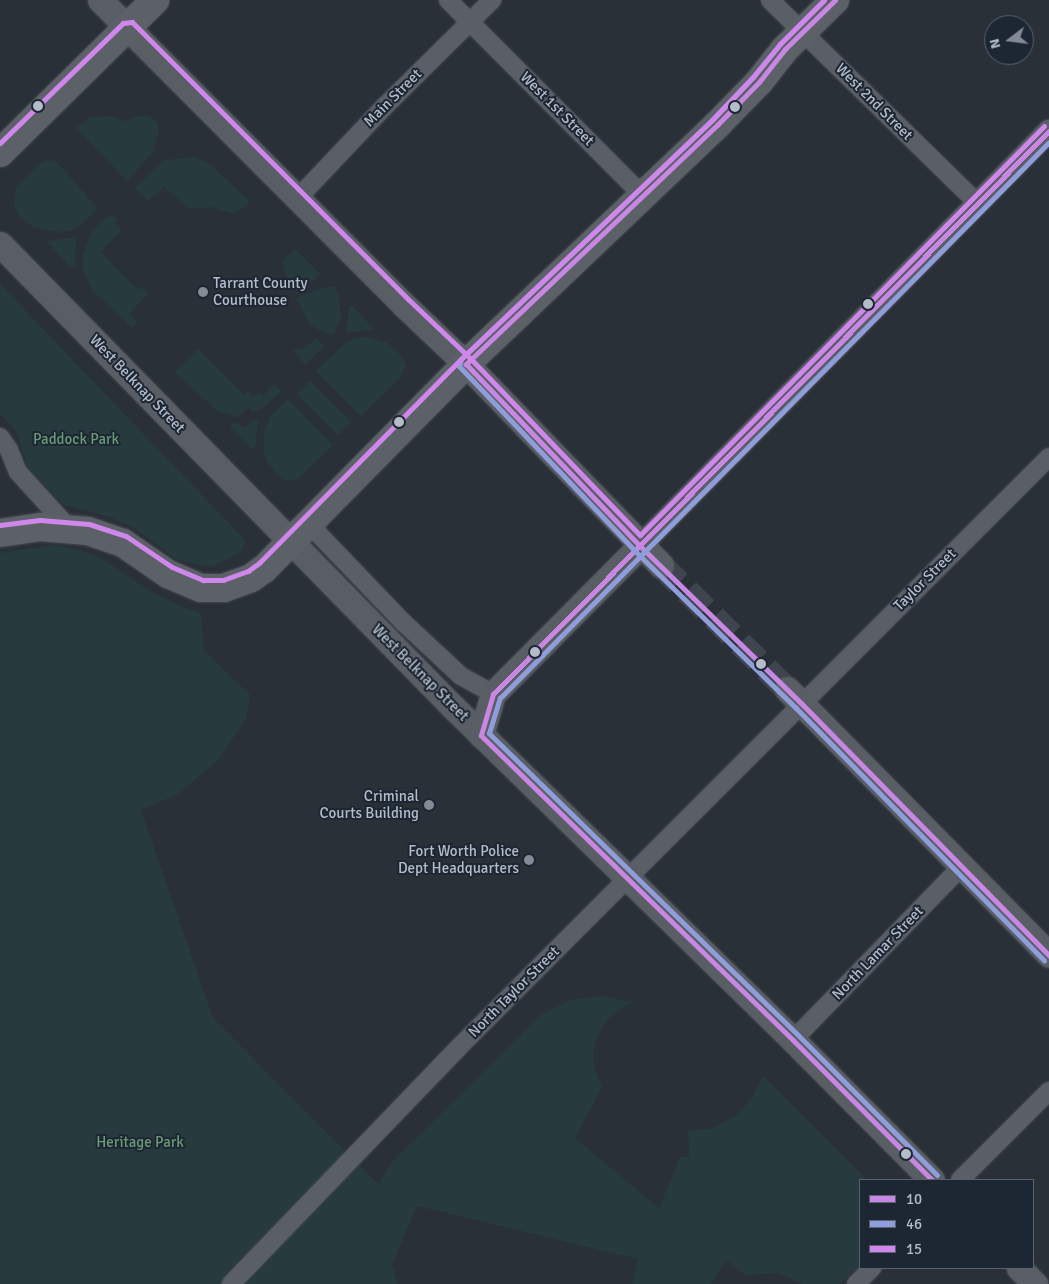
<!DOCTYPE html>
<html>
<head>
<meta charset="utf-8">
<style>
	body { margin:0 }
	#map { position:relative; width:1049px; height:1284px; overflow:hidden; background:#2a3038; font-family:Signika,sans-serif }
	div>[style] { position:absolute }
	.green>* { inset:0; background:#273a3e }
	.secondary-tunnel>* { height:25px; margin-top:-12.5px; transform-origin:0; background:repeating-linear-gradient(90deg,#3f454e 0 25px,transparent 0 37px) }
	.roads { filter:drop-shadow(0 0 1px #484c53) drop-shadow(0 0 1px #484c53) }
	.minor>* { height:18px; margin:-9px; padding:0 9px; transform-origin:9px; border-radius:9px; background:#5a5e66 }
	.tertiary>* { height:22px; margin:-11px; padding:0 11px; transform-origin:11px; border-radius:11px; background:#5a5e66 }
	.secondary>* { height:25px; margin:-12.5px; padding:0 12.5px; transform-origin:12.5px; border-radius:12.5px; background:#595d64 }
	.primary>* { height:28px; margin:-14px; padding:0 14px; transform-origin:14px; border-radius:14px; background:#5c6168 }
	.bus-1>* { height:5px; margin:-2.5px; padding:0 2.5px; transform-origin:2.5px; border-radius:2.5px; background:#c787e3 }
	.bus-2>* { height:5px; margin:-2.5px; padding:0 2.5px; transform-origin:2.5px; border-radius:2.5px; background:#8f9dda }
	.bus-3>* { height:5px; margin:-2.5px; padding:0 2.5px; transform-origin:2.5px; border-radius:2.5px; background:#cf87eb }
	.dots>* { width:14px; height:14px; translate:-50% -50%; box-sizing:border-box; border:2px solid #1d2633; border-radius:50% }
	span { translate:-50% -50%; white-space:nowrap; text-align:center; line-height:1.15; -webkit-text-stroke:4px #1d2633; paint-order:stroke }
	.street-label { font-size:15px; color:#b4bcc9 }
	.poi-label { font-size:15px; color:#b4bcc9 }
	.left { translate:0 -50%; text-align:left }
	.right { translate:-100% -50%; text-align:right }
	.park-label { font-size:15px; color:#6b9a76 }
	.legend { position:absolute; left:859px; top:1179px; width:175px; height:90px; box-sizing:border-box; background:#1d2633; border:1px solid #59626f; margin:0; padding:6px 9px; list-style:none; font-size:15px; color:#b4bcc9 }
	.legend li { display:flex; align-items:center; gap:10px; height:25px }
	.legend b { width:25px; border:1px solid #59626f }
	.north { position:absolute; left:984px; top:15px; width:50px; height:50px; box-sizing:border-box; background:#1d2633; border:1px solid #59626f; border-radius:50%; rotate:255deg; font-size:14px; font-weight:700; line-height:20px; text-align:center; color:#b4bcc9 }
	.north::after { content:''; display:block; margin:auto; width:18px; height:22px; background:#848b96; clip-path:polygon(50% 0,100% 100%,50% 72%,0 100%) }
</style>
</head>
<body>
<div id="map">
	<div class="green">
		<div style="clip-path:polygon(113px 116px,121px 121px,133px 119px,138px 116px,149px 116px,157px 122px,159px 131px,153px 152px,127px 181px,76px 128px,90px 117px)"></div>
		<div style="clip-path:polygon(195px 157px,210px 164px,250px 202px,234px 214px,211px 207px,190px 209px,164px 187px,148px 201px,134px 188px,164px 160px)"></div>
		<div style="clip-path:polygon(50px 160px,57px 162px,98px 209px,79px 226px,69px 231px,56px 232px,33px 227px,19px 215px,14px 206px,16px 188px,42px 162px)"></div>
		<div style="clip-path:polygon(112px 216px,118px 218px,115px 224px,121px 230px,101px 252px,137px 289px,141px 287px,148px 294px,130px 313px,137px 322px,132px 328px,92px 290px,83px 268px,83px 255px,92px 231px,106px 217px)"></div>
		<div style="clip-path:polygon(76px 237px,75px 266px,71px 268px,46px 241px)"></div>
		<div style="clip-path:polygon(295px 249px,320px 274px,315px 279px,291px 291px,282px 261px)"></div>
		<div style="clip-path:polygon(0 284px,246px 541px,241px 552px,212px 567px,177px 560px,133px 527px,110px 517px,64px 505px,28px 468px,16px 430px,0 414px)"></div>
		<div style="clip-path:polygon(326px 287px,334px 287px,339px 296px,341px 318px,334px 334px,329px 335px,310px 325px,296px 298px)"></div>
		<div style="clip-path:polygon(349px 306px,353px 306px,374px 329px,346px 333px)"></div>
		<div style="clip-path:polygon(366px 337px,388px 343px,398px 352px,406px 365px,400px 378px,361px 416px,316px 371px,345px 343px,354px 338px)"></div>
		<div style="clip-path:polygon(317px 338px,324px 346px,305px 365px,293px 350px,303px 349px)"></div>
		<div style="clip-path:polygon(198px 349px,244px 395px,248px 392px,253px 397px,259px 392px,263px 396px,274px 384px,281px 391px,263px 408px,253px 412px,249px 408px,238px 417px,217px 411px,175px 372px)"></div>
		<div style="clip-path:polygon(310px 381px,351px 422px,338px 435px,297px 394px)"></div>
		<div style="clip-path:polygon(288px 399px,333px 445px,300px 477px,293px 481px,285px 480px,277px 474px,268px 463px,263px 450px,265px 428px,271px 416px)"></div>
		<div style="clip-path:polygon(256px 419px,258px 422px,255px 447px,252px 449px,231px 428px,231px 424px,239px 423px,243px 428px)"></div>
		<div style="clip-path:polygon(54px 545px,75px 549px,99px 557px,152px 592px,179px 606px,201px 613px,204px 650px,250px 695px,246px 719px,218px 760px,178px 794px,141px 810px,213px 1018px,378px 1184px,391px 1163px,542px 1014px,571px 1000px,602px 996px,633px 1002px,618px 1010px,605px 1022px,597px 1037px,593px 1054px,595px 1071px,602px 1087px,575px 1138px,659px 1208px,680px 1157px,689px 1157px,688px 1131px,713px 1128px,735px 1116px,752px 1098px,763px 1076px,867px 1180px,860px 1180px,860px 1264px,840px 1284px,802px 1284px,779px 1273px,746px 1275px,726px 1260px,711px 1284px,632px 1284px,638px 1259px,417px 1206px,392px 1264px,398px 1284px,0 1284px,0 553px)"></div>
	</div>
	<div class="secondary-tunnel">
		<div style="left:661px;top:565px;width:177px;rotate:44.5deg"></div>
	</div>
	<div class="roads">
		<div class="minor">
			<div style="left:448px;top:0;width:276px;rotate:45.1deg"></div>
			<div style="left:770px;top:0;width:291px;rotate:44.4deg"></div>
			<div style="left:297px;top:199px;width:128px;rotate:-46.6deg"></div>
			<div style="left:385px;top:106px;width:151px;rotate:-44.7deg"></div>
			<div style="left:0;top:437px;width:16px;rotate:55deg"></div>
			<div style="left:9px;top:450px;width:24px;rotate:68deg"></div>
			<div style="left:18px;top:472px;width:76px;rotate:47.7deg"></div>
			<div style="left:308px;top:523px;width:137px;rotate:46.2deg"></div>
			<div style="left:403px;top:622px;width:79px;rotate:43deg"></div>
			<div style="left:461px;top:676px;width:37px;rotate:29deg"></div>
			<div style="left:793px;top:1040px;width:243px;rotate:-45.8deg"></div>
			<div style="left:960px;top:1180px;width:126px;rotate:-45deg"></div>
			<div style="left:231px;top:1284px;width:329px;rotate:-46.1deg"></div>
			<div style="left:459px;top:1047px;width:834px;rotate:-45deg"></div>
			<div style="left:856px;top:1284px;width:23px;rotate:-45deg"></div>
		</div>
		<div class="tertiary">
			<div style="left:640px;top:546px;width:583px;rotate:-45.42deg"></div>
		</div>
		<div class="secondary">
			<div style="left:100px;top:0;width:431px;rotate:45.1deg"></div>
			<div style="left:404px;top:305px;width:86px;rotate:43.6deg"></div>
			<div style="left:466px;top:364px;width:280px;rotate:45.9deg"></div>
			<div style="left:0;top:244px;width:648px;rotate:45.63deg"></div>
			<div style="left:453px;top:707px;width:476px;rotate:44.4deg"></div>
			<div style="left:793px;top:1040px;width:197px;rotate:45.2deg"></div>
			<div style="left:787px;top:689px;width:373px;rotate:45.4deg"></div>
			<div style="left:481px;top:735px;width:43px;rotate:-73.7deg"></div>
			<div style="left:493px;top:694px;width:209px;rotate:-45.2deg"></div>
			<div style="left:1019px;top:1268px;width:23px;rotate:45deg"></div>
		</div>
		<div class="primary">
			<div style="left:0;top:153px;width:218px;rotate:-44.6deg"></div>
			<div style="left:0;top:533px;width:40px;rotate:-8.5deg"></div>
			<div style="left:40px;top:527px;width:48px;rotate:4.8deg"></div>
			<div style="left:88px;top:531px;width:37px;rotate:19deg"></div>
			<div style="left:123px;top:543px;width:55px;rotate:34.6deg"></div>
			<div style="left:168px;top:574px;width:36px;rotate:23deg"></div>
			<div style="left:201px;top:588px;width:23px"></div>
			<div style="left:224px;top:588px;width:29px;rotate:-20deg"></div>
			<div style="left:251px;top:578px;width:16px;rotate:-35deg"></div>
			<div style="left:264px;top:569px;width:288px;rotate:-45.4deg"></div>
			<div style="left:466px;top:364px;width:347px;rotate:-43.6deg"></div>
			<div style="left:717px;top:125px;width:60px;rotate:-45.7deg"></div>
			<div style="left:759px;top:82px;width:42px;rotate:-51.8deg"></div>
			<div style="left:785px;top:49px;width:70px;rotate:-44.4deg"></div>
		</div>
	</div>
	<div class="bus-1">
		<div style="left:835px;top:0;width:70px;rotate:135.6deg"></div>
		<div style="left:785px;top:49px;width:42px;rotate:128.2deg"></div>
		<div style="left:759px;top:82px;width:60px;rotate:134.3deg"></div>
		<div style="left:717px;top:125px;width:347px;rotate:136.4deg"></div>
		<div style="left:466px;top:364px;width:252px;rotate:46.3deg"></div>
		<div style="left:640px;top:546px;width:225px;rotate:44.3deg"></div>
		<div style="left:801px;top:703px;width:354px;rotate:45.5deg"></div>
		<div style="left:932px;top:1180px;width:197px;rotate:-134.8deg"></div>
		<div style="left:793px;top:1040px;width:436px;rotate:-135.7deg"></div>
		<div style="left:481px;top:735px;width:43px;rotate:-73.7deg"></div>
		<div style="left:493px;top:694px;width:791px;rotate:-45.36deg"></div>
	</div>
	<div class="bus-2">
		<div style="left:824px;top:0;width:62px;rotate:135deg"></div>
		<div style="left:780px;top:44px;width:43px;rotate:129.3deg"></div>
		<div style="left:753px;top:77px;width:59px;rotate:133.6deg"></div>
		<div style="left:712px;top:120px;width:347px;rotate:136.4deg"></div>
		<div style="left:461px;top:359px;width:7px;rotate:106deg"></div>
		<div style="left:459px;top:366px;width:255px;rotate:46.4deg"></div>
		<div style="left:635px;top:551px;width:225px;rotate:44.3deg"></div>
		<div style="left:796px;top:708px;width:354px;rotate:45.5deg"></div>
		<div style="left:937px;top:1175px;width:197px;rotate:-134.8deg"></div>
		<div style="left:798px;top:1035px;width:432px;rotate:-135.7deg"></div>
		<div style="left:489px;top:733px;width:37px;rotate:-73deg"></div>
		<div style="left:500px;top:698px;width:781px;rotate:-45.36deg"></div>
	</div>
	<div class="bus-3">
		<div style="left:0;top:143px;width:172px;rotate:-44.3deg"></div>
		<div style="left:123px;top:23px;width:9px;rotate:-6deg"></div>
		<div style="left:132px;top:22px;width:392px;rotate:45.1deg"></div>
		<div style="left:409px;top:300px;width:86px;rotate:43.6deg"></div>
		<div style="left:471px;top:359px;width:244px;rotate:46.2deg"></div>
		<div style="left:640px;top:535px;width:575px;rotate:-45.35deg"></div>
		<div style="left:0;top:525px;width:40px;rotate:-7.1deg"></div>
		<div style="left:40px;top:520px;width:49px;rotate:4.7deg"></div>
		<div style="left:89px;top:524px;width:39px;rotate:18deg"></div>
		<div style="left:126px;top:536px;width:55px;rotate:34deg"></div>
		<div style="left:172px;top:567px;width:34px;rotate:23deg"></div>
		<div style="left:203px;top:580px;width:20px"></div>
		<div style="left:223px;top:580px;width:27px;rotate:-20deg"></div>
		<div style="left:248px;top:571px;width:14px;rotate:-36deg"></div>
		<div style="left:259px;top:563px;width:287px;rotate:-45.3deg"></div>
		<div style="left:461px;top:359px;width:347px;rotate:-43.6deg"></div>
		<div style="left:712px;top:120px;width:59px;rotate:-46.4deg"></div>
		<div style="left:753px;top:77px;width:43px;rotate:-50.7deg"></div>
		<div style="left:780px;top:44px;width:62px;rotate:-45deg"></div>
	</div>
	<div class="dots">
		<div style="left:38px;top:106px;background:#b4bcc9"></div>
		<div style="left:735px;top:107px;background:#b4bcc9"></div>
		<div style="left:203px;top:292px;background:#848b96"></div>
		<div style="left:868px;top:304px;background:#b4bcc9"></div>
		<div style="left:399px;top:422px;background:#b4bcc9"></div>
		<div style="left:535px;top:652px;background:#b4bcc9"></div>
		<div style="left:761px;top:664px;background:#b4bcc9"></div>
		<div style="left:429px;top:805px;background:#848b96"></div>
		<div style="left:529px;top:860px;background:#848b96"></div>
		<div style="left:906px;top:1154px;background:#b4bcc9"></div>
	</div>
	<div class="street-label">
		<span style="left:393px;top:98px;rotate:-45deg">Main Street</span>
		<span style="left:874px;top:102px;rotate:45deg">West 2nd Street</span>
		<span style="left:557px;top:109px;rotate:45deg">West 1st Street</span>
		<span style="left:137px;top:384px;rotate:46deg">West Belknap Street</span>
		<span style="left:925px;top:580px;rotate:-45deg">Taylor Street</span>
		<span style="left:420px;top:673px;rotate:45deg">West Belknap Street</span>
		<span style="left:878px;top:953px;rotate:-46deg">North Lamar Street</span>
		<span style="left:514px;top:992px;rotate:-45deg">North Taylor Street</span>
	</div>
	<div class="poi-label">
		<span class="left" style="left:213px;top:292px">Tarrant County<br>Courthouse</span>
		<span class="right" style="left:419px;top:805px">Criminal<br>Courts Building</span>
		<span class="right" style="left:519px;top:860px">Fort Worth Police<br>Dept Headquarters</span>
	</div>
	<div class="park-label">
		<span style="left:76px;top:440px">Paddock Park</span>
		<span style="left:140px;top:1143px">Heritage Park</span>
	</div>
	<ul class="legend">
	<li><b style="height:6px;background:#c787e3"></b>10</li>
	<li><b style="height:6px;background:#8f9dda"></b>46</li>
	<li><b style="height:6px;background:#cf87eb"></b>15</li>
	</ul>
	<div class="north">N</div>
</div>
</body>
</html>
